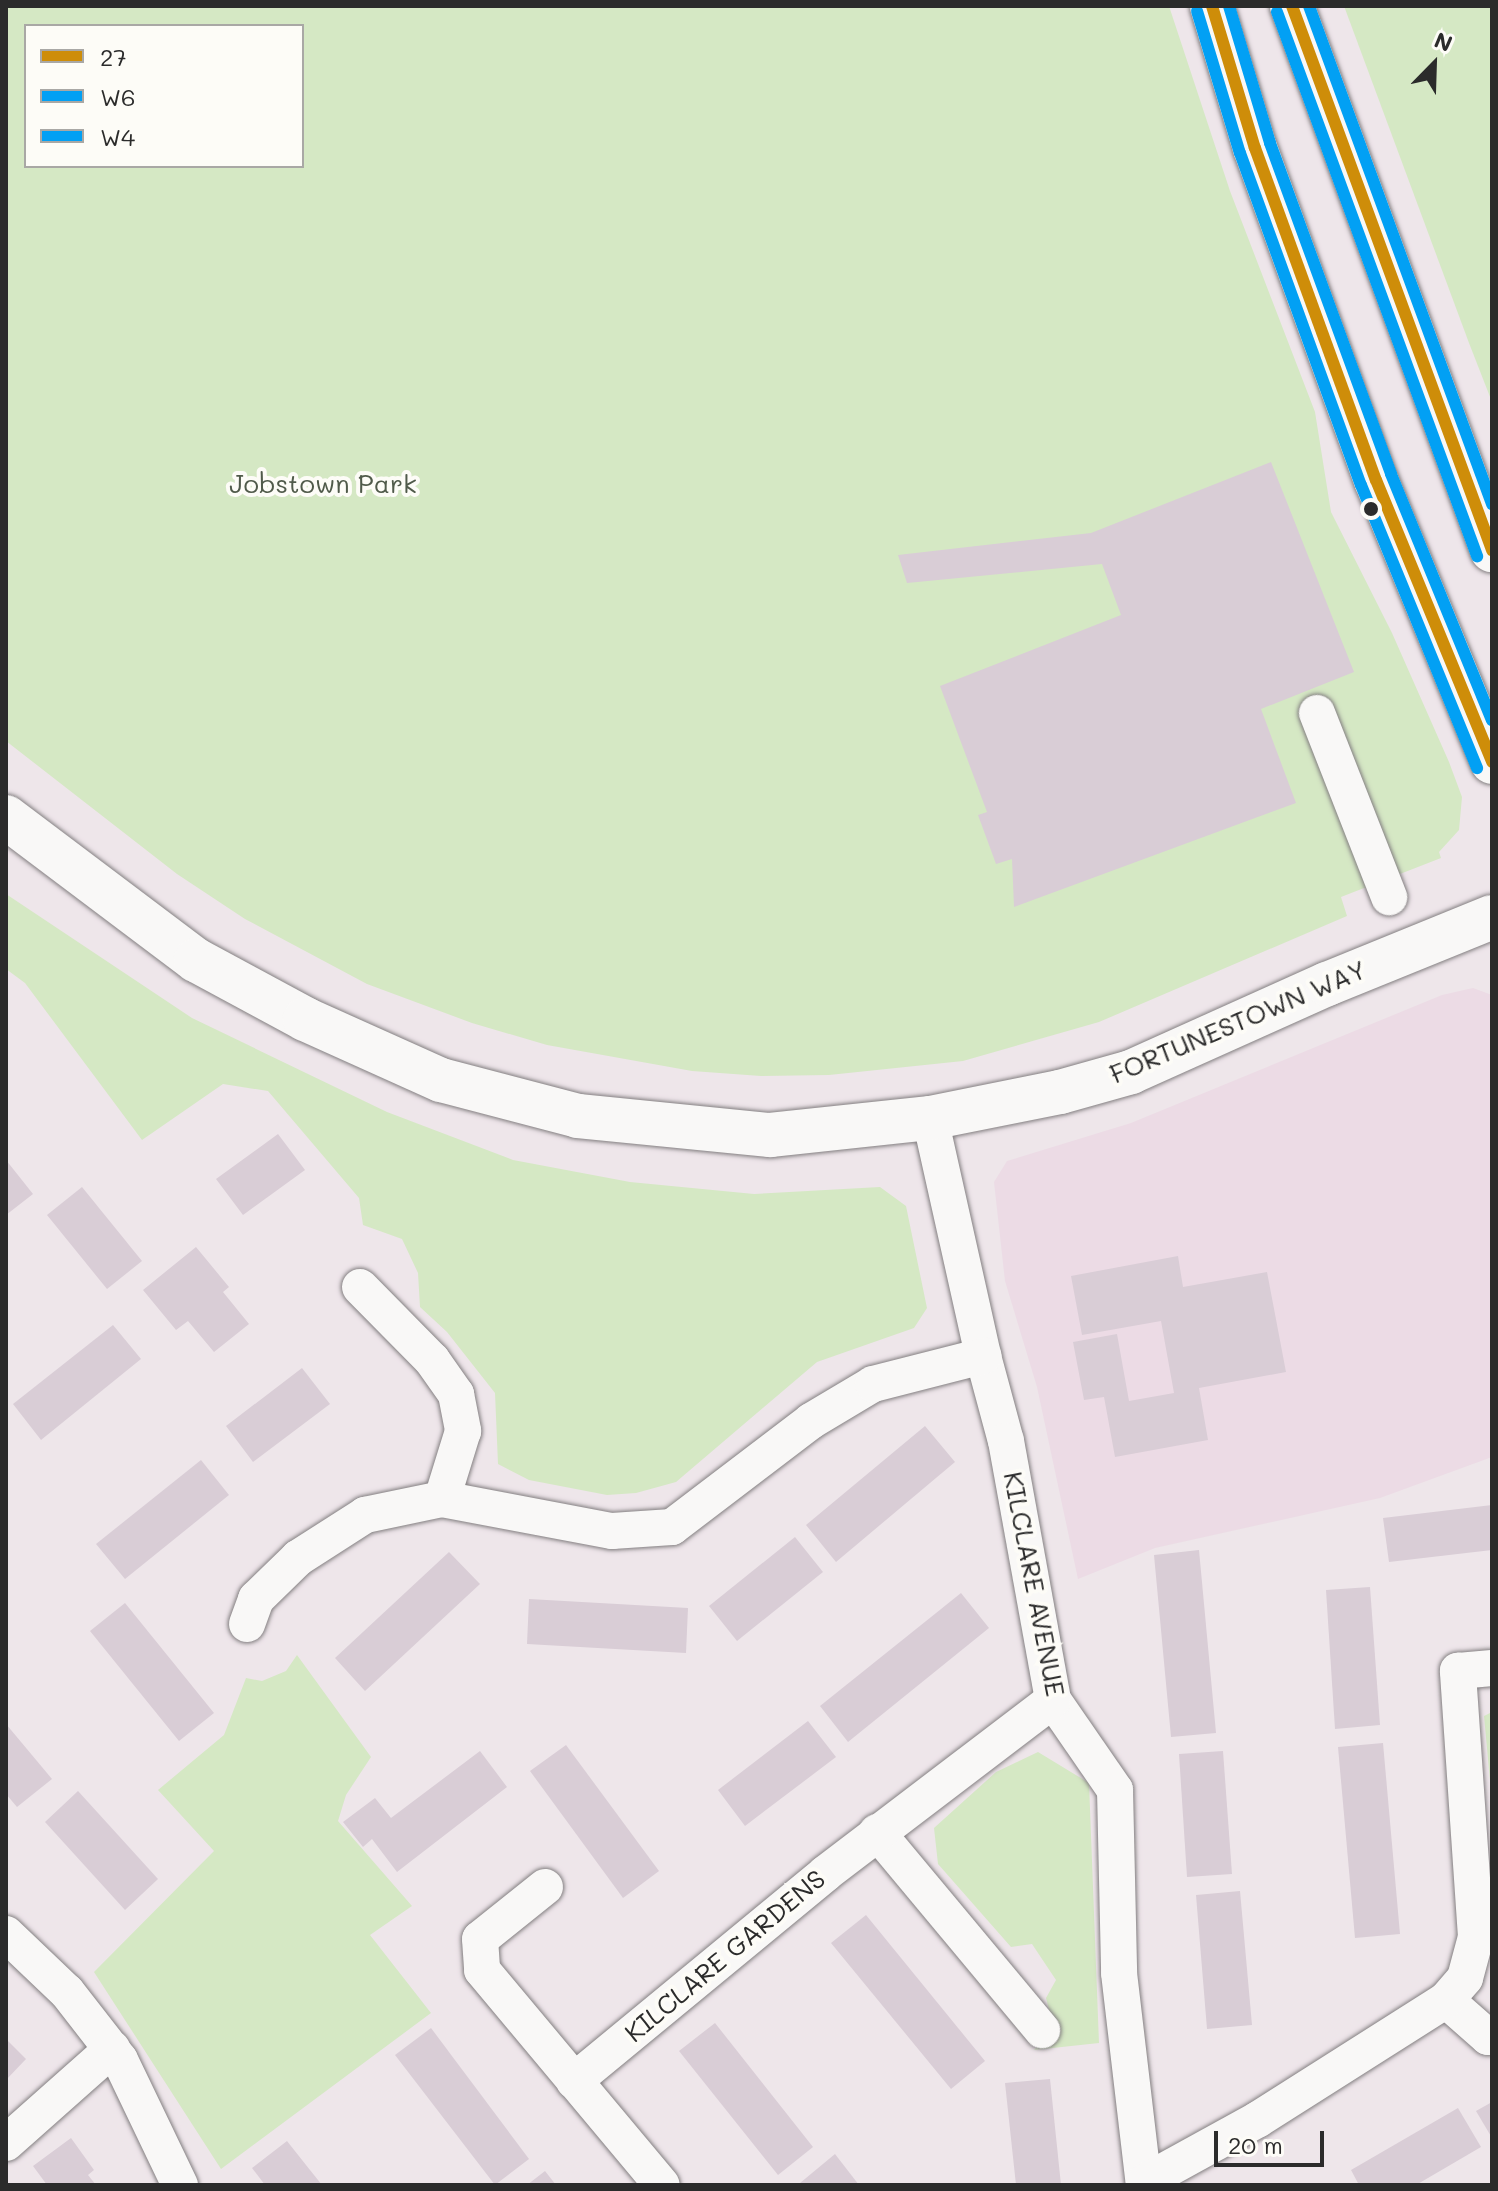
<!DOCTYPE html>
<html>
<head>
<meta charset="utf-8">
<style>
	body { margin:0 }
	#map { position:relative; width:1498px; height:2191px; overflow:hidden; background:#eee6ea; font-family:Mali,sans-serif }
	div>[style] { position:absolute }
	.built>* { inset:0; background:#ecdbe5 }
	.green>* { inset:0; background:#d5e8c4 }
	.building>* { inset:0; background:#d9cdd6 }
	.roads { filter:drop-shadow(0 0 2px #837f81) drop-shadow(0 0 2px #837f81) }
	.street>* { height:36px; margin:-18px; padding:0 18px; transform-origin:18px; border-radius:18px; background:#f9f8f7 }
	.secondary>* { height:44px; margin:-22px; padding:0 22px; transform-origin:22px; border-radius:22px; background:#f9f8f7 }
	.bus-1>* { height:12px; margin:-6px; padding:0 6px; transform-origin:6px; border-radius:6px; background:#ce8d09 }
	.bus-2>* { height:12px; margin:-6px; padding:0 6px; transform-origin:6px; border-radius:6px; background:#02a0f4 }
	.bus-3>* { height:12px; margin:-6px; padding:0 6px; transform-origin:6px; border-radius:6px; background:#02a0f4 }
	.dots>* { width:22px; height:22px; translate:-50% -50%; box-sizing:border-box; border:4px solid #fdfcf7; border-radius:50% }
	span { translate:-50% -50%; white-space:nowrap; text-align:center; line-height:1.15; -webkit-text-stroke:8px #fdfcf7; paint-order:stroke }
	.park-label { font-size:26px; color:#505a4a }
	.street-label { font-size:26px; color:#2b2b2b }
	.frame { position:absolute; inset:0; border:8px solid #2b2b2b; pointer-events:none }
	.legend { position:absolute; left:24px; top:24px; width:280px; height:144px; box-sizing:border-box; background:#fdfcf7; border:2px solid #a9a8a5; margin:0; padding:10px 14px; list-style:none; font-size:24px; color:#2b2b2b }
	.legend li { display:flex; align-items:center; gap:16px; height:40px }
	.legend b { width:40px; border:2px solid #a9a8a5 }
	.north { position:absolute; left:1394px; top:24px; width:80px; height:80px; -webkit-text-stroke:6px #fdfcf7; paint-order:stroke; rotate:23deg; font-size:22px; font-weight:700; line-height:32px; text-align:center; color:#2b2b2b }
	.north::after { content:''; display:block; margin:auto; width:28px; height:36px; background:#2b2b2b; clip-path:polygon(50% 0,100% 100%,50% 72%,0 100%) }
	.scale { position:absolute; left:1214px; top:2131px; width:110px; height:36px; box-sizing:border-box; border:4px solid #2b2b2b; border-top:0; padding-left:10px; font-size:24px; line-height:28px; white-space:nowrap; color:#2b2b2b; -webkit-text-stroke:6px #fdfcf7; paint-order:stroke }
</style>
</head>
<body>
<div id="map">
	<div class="built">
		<div style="clip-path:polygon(1473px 988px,1492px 995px,1492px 1457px,1380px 1498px,1155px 1548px,1078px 1579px,1037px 1387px,1005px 1281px,994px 1182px,1007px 1161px,1131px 1123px,1442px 995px)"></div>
	</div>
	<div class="green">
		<div style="clip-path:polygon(evenodd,6px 6px,1169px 6px,1230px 191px,1315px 412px,1331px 512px,1392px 633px,1449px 762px,1462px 797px,1459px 830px,1439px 852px,1441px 858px,1341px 897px,1347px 916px,1099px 1022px,963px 1061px,829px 1075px,761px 1076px,692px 1071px,547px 1045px,472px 1023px,367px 984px,245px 919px,177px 874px,6px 741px,6px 6px,26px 26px,302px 26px,302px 166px,26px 166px,26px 26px)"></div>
		<div style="clip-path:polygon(1344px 6px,1492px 6px,1492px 402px,1469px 343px)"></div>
		<div style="clip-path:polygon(6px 894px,192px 1018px,387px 1112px,513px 1160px,630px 1182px,754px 1194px,880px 1187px,906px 1206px,927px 1308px,914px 1328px,817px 1362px,676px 1482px,636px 1493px,607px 1495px,529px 1480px,498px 1464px,495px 1393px,447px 1332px,420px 1307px,418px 1273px,402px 1239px,363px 1225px,359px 1198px,268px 1091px,223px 1084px,142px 1140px,25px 983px,6px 969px)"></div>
		<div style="clip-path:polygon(297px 1655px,371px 1757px,346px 1795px,338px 1821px,412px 1906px,370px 1935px,431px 2013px,221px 2169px,94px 1972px,214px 1851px,158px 1790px,224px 1735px,246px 1678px,262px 1681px,286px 1671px)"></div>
		<div style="clip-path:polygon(1492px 1712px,1492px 1802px,1484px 1716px)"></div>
		<div style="clip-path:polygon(1038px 1752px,1089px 1783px,1099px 2043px,1034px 2050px,1054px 2029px,1046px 1998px,1056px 1980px,1032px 1944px,1011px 1947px,938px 1864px,934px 1828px,996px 1772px)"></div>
	</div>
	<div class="building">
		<div style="clip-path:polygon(1271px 462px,1354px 672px,1261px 709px,1296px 803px,1014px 907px,1012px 859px,996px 864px,978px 815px,987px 812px,940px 686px,1121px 615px,1102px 564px,907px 583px,898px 555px,1091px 533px)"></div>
		<div style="clip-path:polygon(278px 1134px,305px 1170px,243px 1215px,216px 1179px)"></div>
		<div style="clip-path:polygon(6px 1160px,33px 1194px,6px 1215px)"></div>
		<div style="clip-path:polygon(82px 1187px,142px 1261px,107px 1289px,47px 1215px)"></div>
		<div style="clip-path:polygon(196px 1247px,229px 1287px,223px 1292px,249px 1324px,214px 1352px,188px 1321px,176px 1330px,143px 1290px)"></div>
		<div style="clip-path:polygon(1178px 1256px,1183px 1287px,1267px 1272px,1286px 1372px,1199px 1388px,1208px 1440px,1115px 1457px,1104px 1397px,1084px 1400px,1073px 1342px,1117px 1334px,1129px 1401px,1174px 1393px,1161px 1321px,1082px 1335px,1071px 1276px)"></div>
		<div style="clip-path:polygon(113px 1325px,141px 1359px,41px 1440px,13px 1404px)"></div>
		<div style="clip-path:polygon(302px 1368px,330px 1404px,253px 1462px,226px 1426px)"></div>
		<div style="clip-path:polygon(925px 1426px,955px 1462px,836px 1562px,806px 1525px)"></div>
		<div style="clip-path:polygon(201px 1460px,229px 1495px,125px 1579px,96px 1544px)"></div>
		<div style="clip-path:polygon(1492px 1505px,1492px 1550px,1389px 1562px,1383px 1518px)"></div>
		<div style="clip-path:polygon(795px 1537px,823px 1572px,737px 1641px,709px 1606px)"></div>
		<div style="clip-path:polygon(1199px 1550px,1216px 1733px,1171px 1737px,1154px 1555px)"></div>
		<div style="clip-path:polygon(449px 1552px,480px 1584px,365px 1691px,335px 1658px)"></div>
		<div style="clip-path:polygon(1370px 1587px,1380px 1725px,1335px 1729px,1326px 1590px)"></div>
		<div style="clip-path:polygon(961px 1593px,989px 1628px,848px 1742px,820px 1706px)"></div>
		<div style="clip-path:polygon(529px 1599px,688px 1608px,686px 1653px,527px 1644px)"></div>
		<div style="clip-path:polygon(125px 1603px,214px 1713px,179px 1741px,90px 1631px)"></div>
		<div style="clip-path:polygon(808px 1721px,836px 1757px,745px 1826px,718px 1790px)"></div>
		<div style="clip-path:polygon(6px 1724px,52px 1779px,17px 1807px,6px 1794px)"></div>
		<div style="clip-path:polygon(1383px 1743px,1400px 1934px,1355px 1938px,1338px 1747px)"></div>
		<div style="clip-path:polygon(566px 1745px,659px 1871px,623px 1898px,530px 1771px)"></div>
		<div style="clip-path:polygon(480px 1751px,507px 1787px,397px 1872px,372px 1839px,363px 1847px,343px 1822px,375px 1798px,391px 1818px)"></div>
		<div style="clip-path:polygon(1223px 1751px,1232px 1874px,1187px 1877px,1179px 1754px)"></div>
		<div style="clip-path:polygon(78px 1791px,158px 1879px,125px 1910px,45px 1822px)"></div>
		<div style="clip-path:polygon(1240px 1891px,1252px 2025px,1207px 2029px,1196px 1895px)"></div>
		<div style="clip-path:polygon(866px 1915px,985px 2061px,951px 2089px,831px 1943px)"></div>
		<div style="clip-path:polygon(715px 2023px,813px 2147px,778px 2175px,679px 2051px)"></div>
		<div style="clip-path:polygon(431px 2028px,529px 2159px,495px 2185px,395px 2055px)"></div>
		<div style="clip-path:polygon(6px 2039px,26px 2059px,6px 2080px)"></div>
		<div style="clip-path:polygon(1050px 2079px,1061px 2185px,1016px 2185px,1005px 2083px)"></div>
		<div style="clip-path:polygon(1492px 2102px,1492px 2138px,1476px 2111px)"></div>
		<div style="clip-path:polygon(1458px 2108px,1481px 2147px,1416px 2185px,1359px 2185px,1351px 2170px)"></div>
		<div style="clip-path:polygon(71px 2138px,94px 2170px,88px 2175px,96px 2185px,47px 2185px,33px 2166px)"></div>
		<div style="clip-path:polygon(287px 2141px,306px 2165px,322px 2185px,265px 2185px,252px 2168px)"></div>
		<div style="clip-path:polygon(835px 2154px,859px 2185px,801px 2185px,800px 2183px)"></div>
		<div style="clip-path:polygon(545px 2171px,556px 2185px,527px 2185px)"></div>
	</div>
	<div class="roads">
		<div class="street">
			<div style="left:1317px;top:713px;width:198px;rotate:68.6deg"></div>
			<div style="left:930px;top:1118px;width:244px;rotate:77.4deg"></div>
			<div style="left:983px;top:1356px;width:88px;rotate:74.9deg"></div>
			<div style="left:1006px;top:1441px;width:263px;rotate:79.7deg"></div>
			<div style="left:1053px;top:1700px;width:109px;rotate:55.4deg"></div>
			<div style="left:1115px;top:1790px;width:183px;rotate:88.7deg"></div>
			<div style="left:1119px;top:1973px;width:213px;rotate:83.3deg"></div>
			<div style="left:360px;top:1287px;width:103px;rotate:45.4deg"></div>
			<div style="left:432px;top:1360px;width:42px;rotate:54.8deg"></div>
			<div style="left:456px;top:1394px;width:38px;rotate:79deg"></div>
			<div style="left:463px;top:1431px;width:71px;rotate:107.2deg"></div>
			<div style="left:247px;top:1624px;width:27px;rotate:-70deg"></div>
			<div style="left:256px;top:1599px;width:59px;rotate:-44.3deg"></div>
			<div style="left:298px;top:1558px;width:80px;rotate:-32.7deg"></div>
			<div style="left:365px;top:1515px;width:79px;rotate:-11.7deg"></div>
			<div style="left:442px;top:1499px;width:173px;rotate:10.7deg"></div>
			<div style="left:612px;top:1531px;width:60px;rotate:-3.8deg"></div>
			<div style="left:672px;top:1527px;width:175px;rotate:-37.3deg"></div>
			<div style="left:811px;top:1421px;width:72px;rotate:-30.8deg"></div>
			<div style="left:873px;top:1384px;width:114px;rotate:-14.3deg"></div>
			<div style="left:877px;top:1832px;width:258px;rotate:50.2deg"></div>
			<div style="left:545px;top:1887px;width:83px;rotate:141.3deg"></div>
			<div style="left:480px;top:1939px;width:31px;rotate:86deg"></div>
			<div style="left:482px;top:1970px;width:280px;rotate:50.1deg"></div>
			<div style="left:6px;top:1934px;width:84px;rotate:43.6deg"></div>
			<div style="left:67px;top:1992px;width:86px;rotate:52.1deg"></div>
			<div style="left:120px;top:2060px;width:139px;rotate:64.4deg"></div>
			<div style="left:1446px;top:2000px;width:56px;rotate:41.4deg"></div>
			<div style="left:1488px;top:2037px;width:4px;rotate:-27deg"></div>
			<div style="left:574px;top:2081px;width:327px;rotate:-39.5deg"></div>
			<div style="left:826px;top:1873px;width:285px;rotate:-37.3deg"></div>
			<div style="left:6px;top:2143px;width:142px;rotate:-41.6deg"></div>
			<div style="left:1144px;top:2182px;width:129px;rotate:-28.8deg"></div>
			<div style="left:1257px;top:2120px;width:224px;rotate:-32.4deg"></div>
			<div style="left:1446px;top:2000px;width:29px;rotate:-49deg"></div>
			<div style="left:1465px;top:1978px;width:42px;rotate:-75deg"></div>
			<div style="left:1476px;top:1937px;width:267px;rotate:-93.9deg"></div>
			<div style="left:1458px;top:1671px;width:34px;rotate:-5deg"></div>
		</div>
		<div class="secondary">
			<div style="left:1212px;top:6px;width:148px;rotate:73.2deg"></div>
			<div style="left:1255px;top:148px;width:353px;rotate:70deg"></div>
			<div style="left:1376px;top:480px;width:305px;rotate:67.6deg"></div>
			<div style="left:1292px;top:6px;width:580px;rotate:69.81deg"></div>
			<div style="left:6px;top:817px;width:238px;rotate:37deg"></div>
			<div style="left:196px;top:960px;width:124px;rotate:28.4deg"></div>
			<div style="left:305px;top:1019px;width:149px;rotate:24.2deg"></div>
			<div style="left:441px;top:1080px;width:142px;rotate:14.7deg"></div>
			<div style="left:578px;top:1116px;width:193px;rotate:5.7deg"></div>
			<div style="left:770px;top:1135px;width:161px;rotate:-6.1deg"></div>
			<div style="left:930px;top:1118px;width:133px;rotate:-11.3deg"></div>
			<div style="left:1060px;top:1092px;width:74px;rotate:-15.7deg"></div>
			<div style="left:1131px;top:1072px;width:215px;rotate:-24.2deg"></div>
			<div style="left:1327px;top:984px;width:178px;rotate:-22.1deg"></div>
		</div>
	</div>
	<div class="bus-1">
		<div style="left:1212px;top:6px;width:148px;rotate:73.2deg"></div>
		<div style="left:1255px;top:148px;width:353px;rotate:70deg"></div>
		<div style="left:1376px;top:480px;width:305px;rotate:67.6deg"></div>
		<div style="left:1292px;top:6px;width:580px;rotate:69.81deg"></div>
	</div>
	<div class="bus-2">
		<div style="left:1197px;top:11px;width:148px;rotate:73.2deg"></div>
		<div style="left:1240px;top:153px;width:353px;rotate:70deg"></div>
		<div style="left:1361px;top:485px;width:306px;rotate:67.7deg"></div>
		<div style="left:1277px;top:12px;width:580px;rotate:69.81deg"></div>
	</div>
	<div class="bus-3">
		<div style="left:1229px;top:6px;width:143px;rotate:73.3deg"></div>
		<div style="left:1270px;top:143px;width:352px;rotate:69.9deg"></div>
		<div style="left:1391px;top:474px;width:266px;rotate:67.7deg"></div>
		<div style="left:1309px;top:6px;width:531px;rotate:69.82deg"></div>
	</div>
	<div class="dots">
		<div style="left:1371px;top:509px;background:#2b2b2b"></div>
	</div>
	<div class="park-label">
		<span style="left:323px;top:484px">Jobstown Park</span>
	</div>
	<div class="street-label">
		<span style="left:1238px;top:1022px;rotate:-23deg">FORTUNESTOWN WAY</span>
		<span style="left:1034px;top:1584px;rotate:79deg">KILCLARE AVENUE</span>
		<span style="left:725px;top:1956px;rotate:-40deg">KILCLARE GARDENS</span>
	</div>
	<div class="frame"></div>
	<ul class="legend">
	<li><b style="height:10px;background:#ce8d09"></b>27</li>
	<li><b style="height:10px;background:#02a0f4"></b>W6</li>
	<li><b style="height:10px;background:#02a0f4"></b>W4</li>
	</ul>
	<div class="north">N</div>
	<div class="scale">20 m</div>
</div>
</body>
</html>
